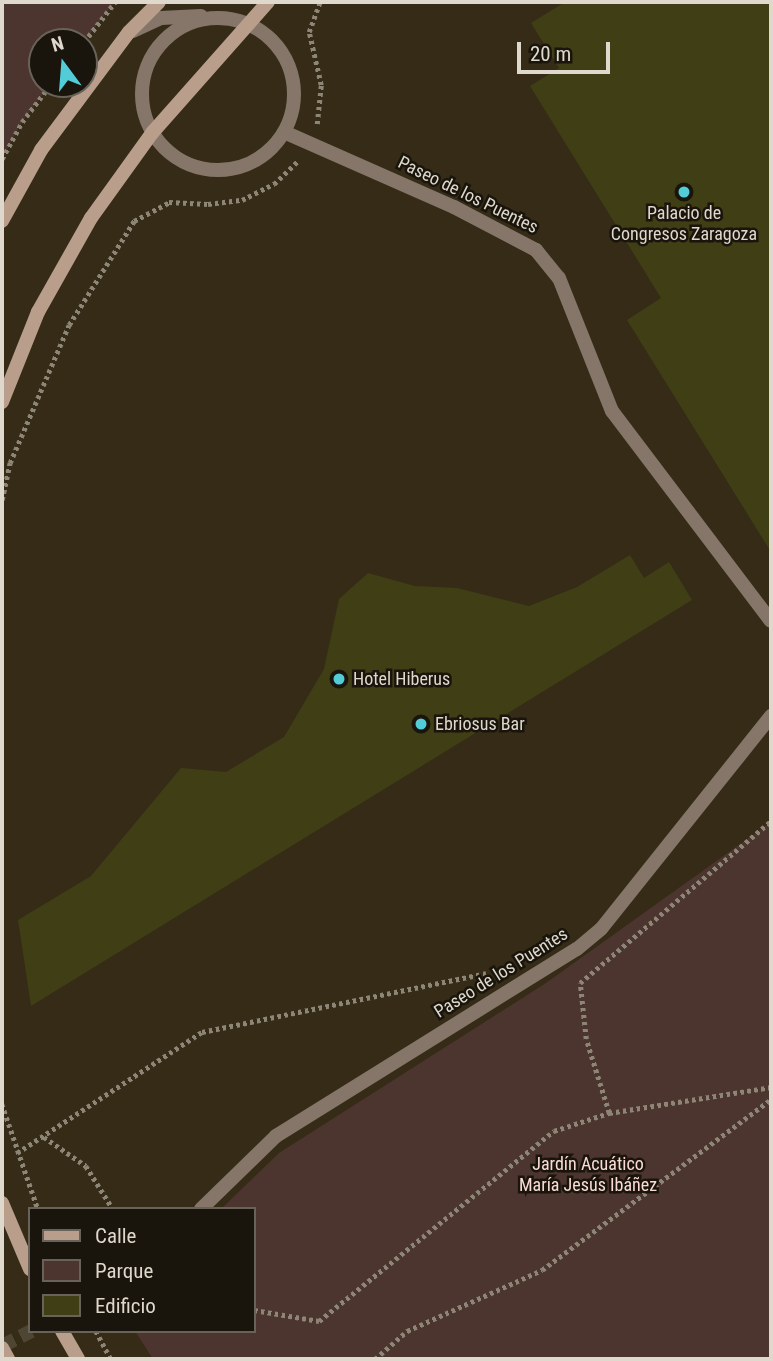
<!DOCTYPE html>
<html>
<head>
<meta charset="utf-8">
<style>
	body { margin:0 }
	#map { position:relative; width:773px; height:1361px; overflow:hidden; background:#352b17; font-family:"Roboto Condensed",sans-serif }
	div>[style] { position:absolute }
	.green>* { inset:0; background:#4d352f }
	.building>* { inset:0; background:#403e15 }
	.street-tunnel>* { height:14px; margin-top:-7px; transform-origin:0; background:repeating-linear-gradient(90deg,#4e4532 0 14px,transparent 0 21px) }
	.path>* { height:4.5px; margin-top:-2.25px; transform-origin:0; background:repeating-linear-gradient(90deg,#8d8575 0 3.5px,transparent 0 7px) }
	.street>* { height:14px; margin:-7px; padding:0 7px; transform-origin:7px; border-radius:7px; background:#86766a }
	.street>.ring { margin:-7px; padding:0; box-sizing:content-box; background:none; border:14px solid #86766a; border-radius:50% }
	.secondary>* { height:14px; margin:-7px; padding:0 7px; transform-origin:7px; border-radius:7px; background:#b99f8b }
	.dots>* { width:19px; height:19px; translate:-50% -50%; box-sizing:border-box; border:4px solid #19140c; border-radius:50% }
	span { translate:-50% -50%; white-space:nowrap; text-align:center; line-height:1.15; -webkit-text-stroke:5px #19140c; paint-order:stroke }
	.street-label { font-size:18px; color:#dfd8cc }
	.poi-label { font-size:18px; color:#dfd8cc }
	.left { translate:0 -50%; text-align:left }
	.park-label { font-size:18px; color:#fbdcd4 }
	.frame { position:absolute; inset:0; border:4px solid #dfd8cc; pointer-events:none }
	.legend { position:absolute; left:28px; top:1207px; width:228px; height:126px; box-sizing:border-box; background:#19140c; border:2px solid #686259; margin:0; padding:9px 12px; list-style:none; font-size:21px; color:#dfd8cc }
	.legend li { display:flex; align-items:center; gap:14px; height:35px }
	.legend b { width:35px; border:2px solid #686259 }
	.north { position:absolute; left:28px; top:28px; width:70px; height:70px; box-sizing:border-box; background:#19140c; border:2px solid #686259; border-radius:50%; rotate:344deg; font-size:19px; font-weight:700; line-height:28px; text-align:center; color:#dfd8cc }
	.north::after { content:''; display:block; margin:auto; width:24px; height:32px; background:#52ccd6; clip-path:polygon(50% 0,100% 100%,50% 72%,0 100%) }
	.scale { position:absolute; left:517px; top:42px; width:93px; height:32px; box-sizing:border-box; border:4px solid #dfd8cc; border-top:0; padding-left:9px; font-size:21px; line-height:24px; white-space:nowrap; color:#dfd8cc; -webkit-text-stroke:5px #19140c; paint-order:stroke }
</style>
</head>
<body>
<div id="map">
	<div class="green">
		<div style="clip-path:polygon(2px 2px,115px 2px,84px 42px,42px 42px,42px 84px,51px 84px,22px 122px,2px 159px)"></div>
		<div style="clip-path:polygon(771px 822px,771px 1359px,153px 1359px,135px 1331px,254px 1331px,254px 1209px,221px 1209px,279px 1153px,546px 983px)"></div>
	</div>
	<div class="building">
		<div style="clip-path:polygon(565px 2px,771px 2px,771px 552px,627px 320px,661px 298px,530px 86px,559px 68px,531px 23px)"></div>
		<div style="clip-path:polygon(630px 555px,644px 578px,669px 562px,692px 600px,31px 1006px,18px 920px,91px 876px,181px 768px,226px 772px,284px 737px,324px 669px,339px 599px,368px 573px,415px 586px,457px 588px,529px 606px,577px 587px)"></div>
	</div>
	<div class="street-tunnel">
		<div style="left:2px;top:1346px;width:33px;rotate:-27deg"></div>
	</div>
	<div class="path">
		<div style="left:84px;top:42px;width:51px;rotate:-52.2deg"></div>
		<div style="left:317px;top:124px;width:39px;rotate:-84deg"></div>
		<div style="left:321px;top:85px;width:54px;rotate:-102.8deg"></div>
		<div style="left:309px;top:32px;width:32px;rotate:-70deg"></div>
		<div style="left:2px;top:159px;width:42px;rotate:-61.6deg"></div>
		<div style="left:22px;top:122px;width:48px;rotate:-52.7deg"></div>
		<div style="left:2px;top:500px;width:38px;rotate:-78deg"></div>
		<div style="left:10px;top:463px;width:150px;rotate:-66.9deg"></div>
		<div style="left:69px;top:325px;width:123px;rotate:-58deg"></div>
		<div style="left:134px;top:221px;width:40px;rotate:-28deg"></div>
		<div style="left:169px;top:202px;width:39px;rotate:3deg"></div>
		<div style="left:208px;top:204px;width:34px;rotate:-7deg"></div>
		<div style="left:242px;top:200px;width:36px;rotate:-27deg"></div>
		<div style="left:274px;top:184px;width:32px;rotate:-44deg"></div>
		<div style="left:2px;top:1104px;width:111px;rotate:71.1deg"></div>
		<div style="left:609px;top:1113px;width:77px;rotate:-107.3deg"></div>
		<div style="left:586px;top:1039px;width:56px;rotate:-96.1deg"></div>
		<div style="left:580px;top:983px;width:250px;rotate:-40.3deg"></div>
		<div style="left:44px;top:1137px;width:51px;rotate:34.6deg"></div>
		<div style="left:86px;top:1166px;width:51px;rotate:57.9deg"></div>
		<div style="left:17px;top:1153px;width:221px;rotate:-33.2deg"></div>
		<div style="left:202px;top:1032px;width:290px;rotate:-11.7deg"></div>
		<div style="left:254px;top:1310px;width:66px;rotate:9.6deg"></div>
		<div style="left:319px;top:1321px;width:302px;rotate:-39deg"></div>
		<div style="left:554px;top:1131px;width:58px;rotate:-18.1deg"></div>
		<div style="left:609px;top:1113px;width:164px;rotate:-9.1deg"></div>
		<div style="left:96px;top:1331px;width:32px;rotate:62deg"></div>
		<div style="left:375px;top:1359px;width:43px;rotate:-41.2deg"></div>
		<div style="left:407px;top:1331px;width:148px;rotate:-24.3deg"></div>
		<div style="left:542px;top:1270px;width:286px;rotate:-36.7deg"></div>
	</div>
	<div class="street">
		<div class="ring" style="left:142px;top:18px;width:138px;height:138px"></div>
		<div style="left:133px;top:31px;width:31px;rotate:-25deg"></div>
		<div style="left:161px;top:18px;width:40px;rotate:-2.9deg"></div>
		<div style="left:284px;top:132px;width:186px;rotate:23.8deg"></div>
		<div style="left:454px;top:207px;width:93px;rotate:27.7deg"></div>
		<div style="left:536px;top:250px;width:36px;rotate:51deg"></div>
		<div style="left:559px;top:278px;width:143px;rotate:68.3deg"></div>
		<div style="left:612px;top:411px;width:263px;rotate:52.9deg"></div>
		<div style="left:201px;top:1209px;width:105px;rotate:-44.2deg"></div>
		<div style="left:276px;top:1136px;width:354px;rotate:-31.9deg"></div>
		<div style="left:577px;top:949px;width:31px;rotate:-40deg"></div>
		<div style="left:601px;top:929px;width:273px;rotate:-51.4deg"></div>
	</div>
	<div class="secondary">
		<div style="left:2px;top:221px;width:81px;rotate:-61.2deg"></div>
		<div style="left:41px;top:150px;width:147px;rotate:-53.3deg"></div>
		<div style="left:129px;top:32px;width:42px;rotate:-45deg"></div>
		<div style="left:2px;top:402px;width:97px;rotate:-68.2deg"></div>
		<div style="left:38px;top:312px;width:108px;rotate:-60.6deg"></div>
		<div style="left:91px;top:218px;width:105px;rotate:-54.3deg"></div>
		<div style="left:152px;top:133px;width:175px;rotate:-48.5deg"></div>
		<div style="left:2px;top:1203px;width:72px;rotate:67deg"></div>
		<div style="left:62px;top:1331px;width:32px;rotate:60deg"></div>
		<div style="left:2px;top:1348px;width:13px;rotate:61deg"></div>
	</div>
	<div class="dots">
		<div style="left:684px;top:192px;background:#52ccd6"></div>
		<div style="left:339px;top:679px;background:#52ccd6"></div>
		<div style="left:421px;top:724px;background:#52ccd6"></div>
	</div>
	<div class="street-label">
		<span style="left:468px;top:195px;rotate:26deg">Paseo de los Puentes</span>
		<span style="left:501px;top:973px;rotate:-32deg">Paseo de los Puentes</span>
	</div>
	<div class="poi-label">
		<span style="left:684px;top:224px">Palacio de<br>Congresos Zaragoza</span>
		<span class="left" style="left:353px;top:679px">Hotel Hiberus</span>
		<span class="left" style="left:435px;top:724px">Ebriosus Bar</span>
	</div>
	<div class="park-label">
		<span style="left:588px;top:1175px">Jardín Acuático<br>María Jesús Ibáñez</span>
	</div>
	<div class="frame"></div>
	<ul class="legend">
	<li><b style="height:9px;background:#b99f8b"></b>Calle</li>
	<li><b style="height:19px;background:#4d352f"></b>Parque</li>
	<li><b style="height:19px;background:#403e15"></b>Edificio</li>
	</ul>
	<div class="north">N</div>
	<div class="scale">20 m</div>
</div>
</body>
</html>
